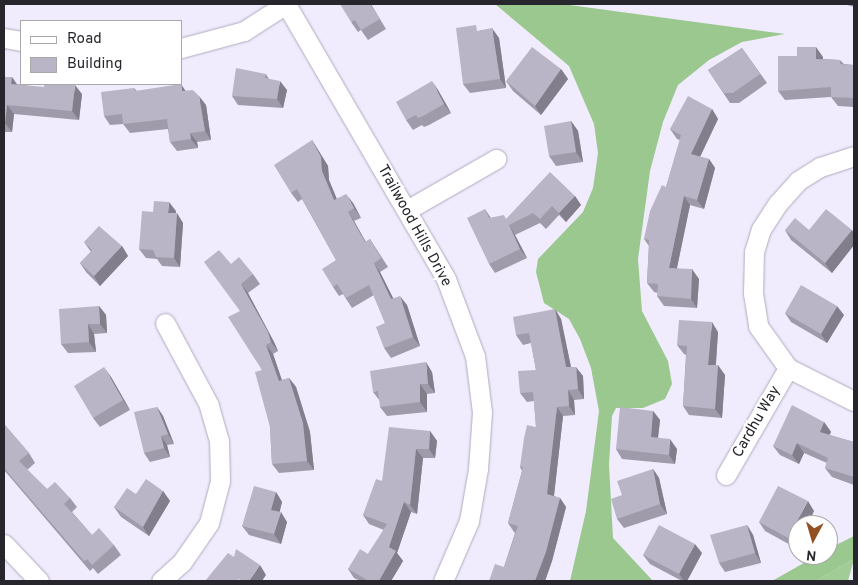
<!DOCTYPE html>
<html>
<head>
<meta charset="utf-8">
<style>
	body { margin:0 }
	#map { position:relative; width:858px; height:585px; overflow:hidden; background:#f1ebfe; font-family:Overpass,sans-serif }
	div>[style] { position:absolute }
	.green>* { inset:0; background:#a1cc96 }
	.forest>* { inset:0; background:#9ac88e }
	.roads { filter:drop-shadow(0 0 1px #b0aabd) drop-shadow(0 0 1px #b0aabd) }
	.street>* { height:19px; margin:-9.5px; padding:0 9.5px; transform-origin:9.5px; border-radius:9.5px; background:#fff }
	.wall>* { inset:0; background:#a09bab }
	.shaded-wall>* { inset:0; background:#827e8b }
	.building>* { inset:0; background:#bab4c7 }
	span { translate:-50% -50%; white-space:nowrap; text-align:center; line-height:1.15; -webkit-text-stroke:4.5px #fff; paint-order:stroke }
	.street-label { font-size:15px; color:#28262d }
	.frame { position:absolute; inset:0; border:5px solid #28262d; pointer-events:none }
	.legend { position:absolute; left:20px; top:20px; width:162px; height:65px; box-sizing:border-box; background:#fff; border:1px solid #a9a8ab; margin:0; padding:6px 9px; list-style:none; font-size:15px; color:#28262d }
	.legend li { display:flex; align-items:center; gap:10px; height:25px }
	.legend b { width:25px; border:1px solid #a9a8ab }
	.north { position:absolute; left:788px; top:515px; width:50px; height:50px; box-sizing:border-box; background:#fff; border:1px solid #a9a8ab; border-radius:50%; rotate:186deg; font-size:14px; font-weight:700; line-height:20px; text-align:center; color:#28262d }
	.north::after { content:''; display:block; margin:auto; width:18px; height:22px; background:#935020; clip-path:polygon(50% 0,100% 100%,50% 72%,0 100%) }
</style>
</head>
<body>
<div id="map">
	<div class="green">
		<div style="clip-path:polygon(854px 559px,848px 581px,816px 581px)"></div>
	</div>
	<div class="forest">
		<div style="clip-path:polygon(495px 4px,562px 4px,785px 34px,742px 42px,709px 60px,678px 85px,663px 122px,650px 171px,638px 259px,642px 311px,668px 361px,672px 384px,665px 399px,643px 408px,616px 408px,612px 416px,609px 464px,613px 538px,653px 581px,570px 581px,586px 511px,599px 411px,591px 368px,580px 339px,569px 319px,544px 303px,536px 272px,538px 259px,583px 212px,593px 188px,598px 153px,594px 124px,569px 66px)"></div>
		<div style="clip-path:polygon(854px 536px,854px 559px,816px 581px,772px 581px,818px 555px,828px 555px,828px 549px)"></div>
	</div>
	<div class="roads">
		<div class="street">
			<div style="left:286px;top:4px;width:318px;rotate:59.8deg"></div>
			<div style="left:446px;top:279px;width:82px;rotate:69.4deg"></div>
			<div style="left:475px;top:356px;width:56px;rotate:82.9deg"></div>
			<div style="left:482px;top:412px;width:57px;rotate:94deg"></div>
			<div style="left:478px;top:469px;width:53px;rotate:99.8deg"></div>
			<div style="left:469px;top:521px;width:65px;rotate:113.4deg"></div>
			<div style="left:4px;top:38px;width:17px;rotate:10deg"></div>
			<div style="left:181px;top:48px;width:65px;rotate:-15.1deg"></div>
			<div style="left:244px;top:31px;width:50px;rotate:-32.7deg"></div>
			<div style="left:854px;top:156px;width:36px;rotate:162deg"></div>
			<div style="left:820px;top:167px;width:26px;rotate:148deg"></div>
			<div style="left:798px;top:181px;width:30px;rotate:132deg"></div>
			<div style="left:778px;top:203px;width:31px;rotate:123deg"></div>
			<div style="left:761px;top:229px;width:24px;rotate:107deg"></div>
			<div style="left:754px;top:252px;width:41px;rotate:91.4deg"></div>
			<div style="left:753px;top:293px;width:33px;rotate:81deg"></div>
			<div style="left:758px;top:326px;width:52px;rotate:54.5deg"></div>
			<div style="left:788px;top:368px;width:74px;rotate:26.6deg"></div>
			<div style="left:407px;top:210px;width:103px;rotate:-29.8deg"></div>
			<div style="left:726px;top:475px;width:124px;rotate:-59.9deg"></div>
			<div style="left:4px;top:544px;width:51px;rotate:46.6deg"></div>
			<div style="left:161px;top:581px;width:28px;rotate:-42deg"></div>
			<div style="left:182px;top:562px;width:47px;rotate:-55.3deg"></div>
			<div style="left:209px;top:523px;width:43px;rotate:-75.3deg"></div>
			<div style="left:220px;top:481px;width:40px;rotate:-91.4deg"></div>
			<div style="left:219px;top:441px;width:37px;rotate:-106deg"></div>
			<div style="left:209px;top:405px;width:93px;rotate:-118.2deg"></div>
		</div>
	</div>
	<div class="wall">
		<div style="clip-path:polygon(371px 4px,386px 29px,368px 40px,361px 30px,358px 32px,351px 22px)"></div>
		<div style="clip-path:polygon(846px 4px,854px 4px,854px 7px,847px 5px)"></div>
		<div style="clip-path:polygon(480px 30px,499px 38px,506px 88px,470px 93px,463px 84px)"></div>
		<div style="clip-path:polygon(742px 48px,767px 83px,739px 103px,730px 103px,708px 70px)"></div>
		<div style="clip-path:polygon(823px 57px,823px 59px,840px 60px,844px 64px,854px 65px,854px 107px,838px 106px,831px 97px,785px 100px,778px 91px)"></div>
		<div style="clip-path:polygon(561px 69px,568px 79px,541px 115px,513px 91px,506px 81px)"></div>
		<div style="clip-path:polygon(266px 74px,269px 79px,287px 90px,283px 108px,238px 105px,232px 96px)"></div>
		<div style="clip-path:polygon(4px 77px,12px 77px,17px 84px,82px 94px,79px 120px,14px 114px,12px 132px,4px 132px)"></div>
		<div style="clip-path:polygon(134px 88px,137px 91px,185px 91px,206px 105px,211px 140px,197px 142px,198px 148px,177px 151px,170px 142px,168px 129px,130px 133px,123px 124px,110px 125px,104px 116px)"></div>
		<div style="clip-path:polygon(438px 90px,451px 113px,429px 125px,424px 127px,422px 125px,413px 130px,406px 120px)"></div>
		<div style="clip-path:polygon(712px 109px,718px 119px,700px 157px,709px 159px,715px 168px,704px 209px,690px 205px,677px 268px,699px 279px,697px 308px,664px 306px,657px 296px,658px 293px,654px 292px,647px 283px,649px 246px,644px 239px,666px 187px,680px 140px,677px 139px,670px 129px)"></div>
		<div style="clip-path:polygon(571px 121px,578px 131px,583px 162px,556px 166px,549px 156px)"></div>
		<div style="clip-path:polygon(312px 140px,328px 166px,329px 180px,337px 199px,353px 203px,361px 218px,354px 221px,366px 242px,370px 239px,388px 267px,380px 272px,393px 298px,407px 305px,420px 346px,391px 358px,384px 348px,385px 323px,374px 295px,352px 308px,343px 294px,339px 296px,333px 287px,336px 260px,302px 199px,298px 202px,291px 193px)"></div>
		<div style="clip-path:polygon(575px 196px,581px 205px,566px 222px,559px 215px,546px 229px,540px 223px,515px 235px,527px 258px,495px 273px,489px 264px,485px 209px,491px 218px,506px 219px)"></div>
		<div style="clip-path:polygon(176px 211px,175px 213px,183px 223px,180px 267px,162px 266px,157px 259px,146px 258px,139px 249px,153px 212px)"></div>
		<div style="clip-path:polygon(785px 230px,852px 230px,854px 234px,854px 245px,832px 273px,791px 240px)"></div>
		<div style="clip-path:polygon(84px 242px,122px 246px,128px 256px,100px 286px,86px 272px,80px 263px,91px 252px)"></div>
		<div style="clip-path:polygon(231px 264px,253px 274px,260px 284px,248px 293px,274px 342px,278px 351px,273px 354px,282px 380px,289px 378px,296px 387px,310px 432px,314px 470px,279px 473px,272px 464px,270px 427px,262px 370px,240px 311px)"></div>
		<div style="clip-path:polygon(99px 306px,106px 315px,107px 333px,94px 334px,96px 352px,68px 353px,61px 344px)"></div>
		<div style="clip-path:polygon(555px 309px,561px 319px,571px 367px,583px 376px,584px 399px,574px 400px,575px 415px,563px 416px,554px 496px,560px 498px,566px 507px,552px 561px,545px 581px,489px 581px,504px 567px,515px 533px,514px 532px,508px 523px,522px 471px,520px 467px,536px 427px,534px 401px,527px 402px,520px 393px,536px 370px,531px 343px,523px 345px,516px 335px)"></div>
		<div style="clip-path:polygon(785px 313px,844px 315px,827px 343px,791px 322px)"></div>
		<div style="clip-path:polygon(718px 332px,716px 365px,725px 375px,722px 418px,689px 415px,683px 406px,686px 355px,684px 354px,677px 345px)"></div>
		<div style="clip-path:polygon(432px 372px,435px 393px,427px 394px,427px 412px,387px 416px,380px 407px,380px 401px,373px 392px)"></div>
		<div style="clip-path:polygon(111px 377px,130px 410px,100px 427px,93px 418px)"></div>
		<div style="clip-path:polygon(157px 407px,163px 416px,174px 444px,167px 445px,170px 457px,150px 462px,144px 453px)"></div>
		<div style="clip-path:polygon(653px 411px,660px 420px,658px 438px,677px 449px,675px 464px,622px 459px,616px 449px)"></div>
		<div style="clip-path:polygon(824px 422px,831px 432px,829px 435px,854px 442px,854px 485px,832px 477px,825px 468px,827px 463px,804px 453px,799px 464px,780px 455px,773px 446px)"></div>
		<div style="clip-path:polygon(4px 424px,29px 453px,35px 463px,27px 470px,47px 489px,70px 498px,77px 507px,72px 512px,92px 535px,114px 545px,121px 555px,98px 574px,93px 568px,90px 571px,4px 470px)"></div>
		<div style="clip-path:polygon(430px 431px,437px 441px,435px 458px,423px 458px,417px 514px,411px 512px,397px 553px,403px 561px,391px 581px,360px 581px,354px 578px,348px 569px,368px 554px,384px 530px,369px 524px,363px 515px,382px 481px)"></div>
		<div style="clip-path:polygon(653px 469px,659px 478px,667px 514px,624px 528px,617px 519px)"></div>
		<div style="clip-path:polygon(163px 491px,170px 501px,149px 536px,121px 517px,114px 507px,136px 494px)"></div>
		<div style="clip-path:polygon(276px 492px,282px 502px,279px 512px,287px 522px,281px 544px,249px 535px,242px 526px)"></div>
		<div style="clip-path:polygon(814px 511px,807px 525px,798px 525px,794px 547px,765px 531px,759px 522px)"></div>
		<div style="clip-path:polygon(747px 525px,753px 535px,761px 563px,725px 572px,719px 563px)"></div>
		<div style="clip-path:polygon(702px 553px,687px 581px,682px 581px,650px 564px,643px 555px)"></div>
	</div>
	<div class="shaded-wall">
		<div style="clip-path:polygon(492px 28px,499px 38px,506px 88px,500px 79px)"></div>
		<div style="clip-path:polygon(816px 47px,823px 57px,823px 69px,816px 59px)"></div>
		<div style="clip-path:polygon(561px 69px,568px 79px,541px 115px,535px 106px)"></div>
		<div style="clip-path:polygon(12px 77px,18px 87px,11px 84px)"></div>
		<div style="clip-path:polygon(280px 81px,287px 90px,283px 108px,277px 99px)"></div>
		<div style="clip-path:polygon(432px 81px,438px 90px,451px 113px,444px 104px)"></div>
		<div style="clip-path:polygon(181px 84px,187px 93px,182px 91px)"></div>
		<div style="clip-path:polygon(75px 85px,82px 94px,79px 120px,72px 111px)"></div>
		<div style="clip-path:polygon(199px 96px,206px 105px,211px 140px,205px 131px)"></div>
		<div style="clip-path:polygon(7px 105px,14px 114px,12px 132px,5px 123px)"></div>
		<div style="clip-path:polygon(712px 109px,718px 119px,697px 163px,691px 154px)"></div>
		<div style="clip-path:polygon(571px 121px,578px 131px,583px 162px,576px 152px)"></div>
		<div style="clip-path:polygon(190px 133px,197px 142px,198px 148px,191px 139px)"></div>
		<div style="clip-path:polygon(312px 140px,328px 166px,329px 180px,341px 210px,334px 200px,322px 171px)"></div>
		<div style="clip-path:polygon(709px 159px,715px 168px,704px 209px,697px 200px)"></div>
		<div style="clip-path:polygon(346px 194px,353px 203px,361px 218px,354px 208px)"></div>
		<div style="clip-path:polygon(575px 196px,581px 205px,566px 222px,559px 213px)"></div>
		<div style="clip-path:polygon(684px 196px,690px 205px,675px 277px,669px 268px)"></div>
		<div style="clip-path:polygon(169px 202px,176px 211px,175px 222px,168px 213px)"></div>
		<div style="clip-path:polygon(348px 212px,354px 221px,371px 252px,365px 242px)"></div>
		<div style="clip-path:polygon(177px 213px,183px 223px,180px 267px,174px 258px)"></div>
		<div style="clip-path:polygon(509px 225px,515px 235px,527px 258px,520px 249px)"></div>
		<div style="clip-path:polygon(852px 230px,854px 234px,854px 245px,832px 273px,825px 263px)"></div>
		<div style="clip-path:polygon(122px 246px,128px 256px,100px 286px,94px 276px)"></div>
		<div style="clip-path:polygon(374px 263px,380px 272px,398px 308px,391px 299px)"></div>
		<div style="clip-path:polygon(692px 269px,699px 279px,697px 308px,691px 299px)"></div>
		<div style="clip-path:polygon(241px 284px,248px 293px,274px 342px,278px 351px,271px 342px)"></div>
		<div style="clip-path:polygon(400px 296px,407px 305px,420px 346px,413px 337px)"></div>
		<div style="clip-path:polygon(99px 306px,106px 315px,107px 333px,100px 324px)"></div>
		<div style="clip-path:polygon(837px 306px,844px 315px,827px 343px,821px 334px)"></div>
		<div style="clip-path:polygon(555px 309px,561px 319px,573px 377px,566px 367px)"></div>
		<div style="clip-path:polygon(712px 322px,718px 332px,715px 374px,708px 365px)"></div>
		<div style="clip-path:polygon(88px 324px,94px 334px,96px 352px,89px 342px)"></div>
		<div style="clip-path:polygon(266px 345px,273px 354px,285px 390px,279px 381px)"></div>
		<div style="clip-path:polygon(426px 362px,432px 372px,435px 393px,428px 384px)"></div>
		<div style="clip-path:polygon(718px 365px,725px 375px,722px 418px,715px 409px)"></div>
		<div style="clip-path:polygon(104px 367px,111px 377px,130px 410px,123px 400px)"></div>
		<div style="clip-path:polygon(576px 367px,583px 376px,584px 399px,578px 389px)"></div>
		<div style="clip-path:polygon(289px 378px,296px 387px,310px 432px,314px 470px,307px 461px)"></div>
		<div style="clip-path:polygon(420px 384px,427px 394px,427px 412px,420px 402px)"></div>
		<div style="clip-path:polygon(568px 390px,574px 400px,575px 415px,569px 406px)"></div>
		<div style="clip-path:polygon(157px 407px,163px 416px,174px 444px,168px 434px)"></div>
		<div style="clip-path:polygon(557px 407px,563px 416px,553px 504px,547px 494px)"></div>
		<div style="clip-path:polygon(653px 411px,660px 420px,657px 446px,651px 437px)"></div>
		<div style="clip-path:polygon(824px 422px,831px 432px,826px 441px,820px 432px)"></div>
		<div style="clip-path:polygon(430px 431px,437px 441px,435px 458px,429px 449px)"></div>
		<div style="clip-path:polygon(161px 436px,167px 445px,170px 457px,164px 448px)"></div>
		<div style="clip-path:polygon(670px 439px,677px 449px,675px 464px,669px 455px)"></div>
		<div style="clip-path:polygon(797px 443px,804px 453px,799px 464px,792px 455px)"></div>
		<div style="clip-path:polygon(416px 449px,423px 458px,417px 514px,410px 505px)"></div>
		<div style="clip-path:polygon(653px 469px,659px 478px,667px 514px,660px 504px)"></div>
		<div style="clip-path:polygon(163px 491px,170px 501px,149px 536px,143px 527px)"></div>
		<div style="clip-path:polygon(276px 492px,282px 502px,278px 519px,271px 510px)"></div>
		<div style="clip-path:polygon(560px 498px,566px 507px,552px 561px,545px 581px,535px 581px)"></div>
		<div style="clip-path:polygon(808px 501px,814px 511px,807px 525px,798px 525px,798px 541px,794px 547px,788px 538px)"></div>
		<div style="clip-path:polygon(404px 502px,411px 512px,397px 553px,403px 561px,391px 581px,379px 581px,389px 547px)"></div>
		<div style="clip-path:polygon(281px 512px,287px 522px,281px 544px,274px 534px)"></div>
		<div style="clip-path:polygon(747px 525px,753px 535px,761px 563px,755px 553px)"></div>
		<div style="clip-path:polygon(695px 544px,702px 553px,687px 581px,684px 581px,679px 574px)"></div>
		<div style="clip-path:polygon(260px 565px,266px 575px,262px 581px,249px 581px)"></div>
	</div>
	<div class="building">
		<div style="clip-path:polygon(340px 4px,370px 4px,380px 19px,361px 30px,355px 20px,351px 22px)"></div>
		<div style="clip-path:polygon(476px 25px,477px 31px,492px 28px,500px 79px,463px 84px,456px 28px)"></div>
		<div style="clip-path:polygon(532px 47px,561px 69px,535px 106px,506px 81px)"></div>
		<div style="clip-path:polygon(797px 47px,816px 47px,816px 59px,840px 60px,840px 64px,854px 65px,854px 98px,831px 97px,831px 87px,778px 91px,778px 56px,797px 56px)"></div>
		<div style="clip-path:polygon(742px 48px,760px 74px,733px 93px,724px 93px,708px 70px)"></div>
		<div style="clip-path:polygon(236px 68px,266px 74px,265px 78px,280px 81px,277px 99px,232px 96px)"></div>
		<div style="clip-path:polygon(4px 77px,12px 77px,11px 84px,44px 87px,44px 84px,58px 84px,75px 85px,72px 111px,7px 105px,5px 123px,4px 123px)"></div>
		<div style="clip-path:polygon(432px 81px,444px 104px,423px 116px,418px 118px,416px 115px,406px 120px,396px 102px)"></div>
		<div style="clip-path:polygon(181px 84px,182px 91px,193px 90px,199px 96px,205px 131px,190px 133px,191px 139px,170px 142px,167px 119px,123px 124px,122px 114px,104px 116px,101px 92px,134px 88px,135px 91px)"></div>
		<div style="clip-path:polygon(688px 96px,712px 109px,691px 154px,709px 159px,697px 200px,684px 196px,669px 268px,692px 269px,691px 299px,657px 296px,658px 284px,647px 283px,649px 240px,644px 239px,650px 211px,662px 185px,666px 187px,681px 135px,670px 129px)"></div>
		<div style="clip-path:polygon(571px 121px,576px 152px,549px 156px,544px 126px)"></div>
		<div style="clip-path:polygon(312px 140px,321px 157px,322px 171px,334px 200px,346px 194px,354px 208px,348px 212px,365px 242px,370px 239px,381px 258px,374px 263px,391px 299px,400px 296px,413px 337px,384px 348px,376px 327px,385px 323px,369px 285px,346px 298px,337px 284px,333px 287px,322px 269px,336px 260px,297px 189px,291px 193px,274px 165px)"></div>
		<div style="clip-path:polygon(550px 172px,575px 196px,559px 213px,552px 206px,540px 219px,533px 213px,509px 225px,520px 249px,489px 264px,467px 218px,485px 209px,489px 218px,504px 215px,506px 219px)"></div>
		<div style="clip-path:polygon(154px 201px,169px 202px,168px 213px,177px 213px,174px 258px,156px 257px,153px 250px,139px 249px,142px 211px,153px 212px)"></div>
		<div style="clip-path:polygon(826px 209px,852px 230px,825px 263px,785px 230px,795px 218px,809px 230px)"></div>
		<div style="clip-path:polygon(99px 226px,122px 246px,94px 276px,80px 263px,92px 250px,84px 242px)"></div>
		<div style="clip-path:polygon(219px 250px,231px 264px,239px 257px,253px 274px,241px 284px,268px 332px,271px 342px,266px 345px,279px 381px,289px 378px,303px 423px,307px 461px,272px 464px,270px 427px,255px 372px,262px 370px,228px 317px,240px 311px,204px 262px)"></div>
		<div style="clip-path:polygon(801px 285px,837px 306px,821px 334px,785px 313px)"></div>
		<div style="clip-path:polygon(99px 306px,100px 324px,88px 324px,89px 342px,61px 344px,59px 309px)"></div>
		<div style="clip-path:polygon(555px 309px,566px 367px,576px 367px,578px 389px,568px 390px,569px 406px,557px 407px,547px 494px,560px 498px,546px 552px,535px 581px,489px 581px,495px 564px,504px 567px,518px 526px,508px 523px,523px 467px,520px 467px,524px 438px,527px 425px,536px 427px,533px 392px,520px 393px,518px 371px,536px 370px,529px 333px,516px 335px,513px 317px)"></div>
		<div style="clip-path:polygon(679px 320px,712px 322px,708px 365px,718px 365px,715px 409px,683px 406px,687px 346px,677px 345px)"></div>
		<div style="clip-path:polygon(426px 362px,428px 384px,420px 384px,420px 402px,380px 407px,378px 391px,373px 392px,370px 371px)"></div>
		<div style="clip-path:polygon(104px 367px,123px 400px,93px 418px,74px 386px)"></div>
		<div style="clip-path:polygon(792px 405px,824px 422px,820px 432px,854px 442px,854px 477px,825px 468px,828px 458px,797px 443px,792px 455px,773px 446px)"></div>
		<div style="clip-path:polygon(157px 407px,168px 434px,161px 436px,164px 448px,144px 453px,134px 412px)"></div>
		<div style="clip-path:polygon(620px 407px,653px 411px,651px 437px,670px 439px,669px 455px,616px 449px)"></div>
		<div style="clip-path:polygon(4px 424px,29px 453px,19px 461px,47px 489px,55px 482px,70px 498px,64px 504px,92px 535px,99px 528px,114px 545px,92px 565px,87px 559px,84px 561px,4px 468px)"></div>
		<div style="clip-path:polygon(389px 427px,430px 431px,429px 449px,416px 449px,410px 505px,404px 502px,389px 547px,396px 551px,379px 581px,369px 581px,348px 569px,360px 549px,368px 554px,387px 524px,363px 515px,376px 479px,382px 481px)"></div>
		<div style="clip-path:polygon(653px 469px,660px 504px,617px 519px,611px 499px,622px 495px,617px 481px)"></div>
		<div style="clip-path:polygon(146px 479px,163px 491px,143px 527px,114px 507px,127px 488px,136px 494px)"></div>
		<div style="clip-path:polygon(254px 486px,276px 492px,271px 510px,281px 512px,274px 534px,242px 526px)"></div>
		<div style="clip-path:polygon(778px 486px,808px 501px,788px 538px,759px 522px)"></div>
		<div style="clip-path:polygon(659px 525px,695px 544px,679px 574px,643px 555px)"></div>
		<div style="clip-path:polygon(747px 525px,755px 553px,719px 563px,710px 535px)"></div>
		<div style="clip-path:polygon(236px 549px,260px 565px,249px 581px,241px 581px,239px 579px,237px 581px,205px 581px,228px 553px,234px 557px)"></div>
	</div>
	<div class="street-label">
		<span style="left:414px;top:226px;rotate:61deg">Trailwood Hills Drive</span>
		<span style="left:757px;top:422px;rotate:-60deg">Cardhu Way</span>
	</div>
	<div class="frame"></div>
	<ul class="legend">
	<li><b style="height:6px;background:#fff"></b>Road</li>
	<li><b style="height:14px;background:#bab4c7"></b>Building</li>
	</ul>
	<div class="north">N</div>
</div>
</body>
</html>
